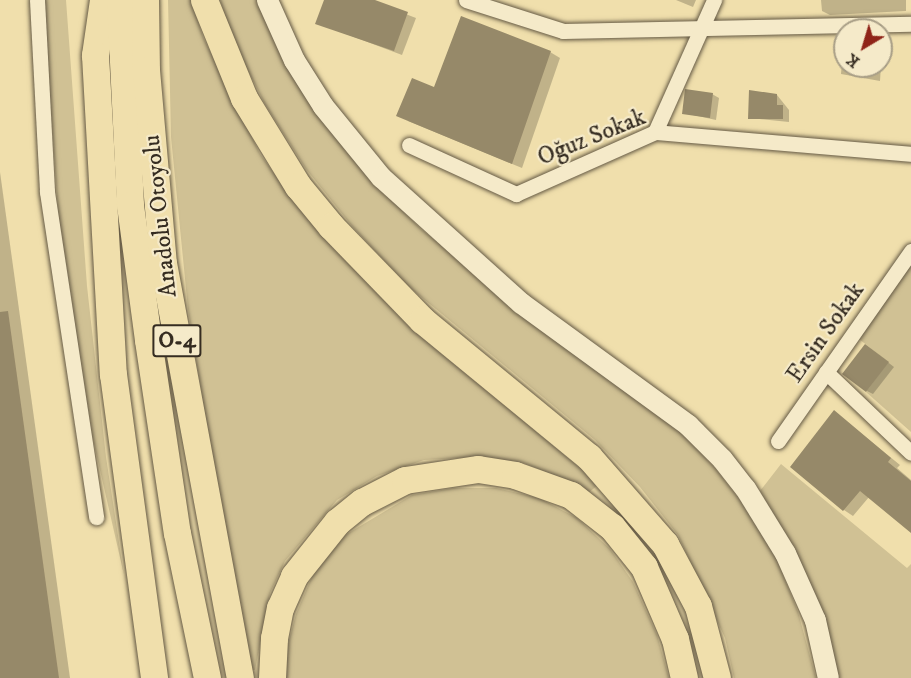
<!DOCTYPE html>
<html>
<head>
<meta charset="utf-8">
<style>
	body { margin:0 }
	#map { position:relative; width:911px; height:678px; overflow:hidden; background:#f0dfac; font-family:"IM FELL DW Pica",serif }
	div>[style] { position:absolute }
	.green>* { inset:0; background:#d0c194 }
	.shadow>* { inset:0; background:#0003 }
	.building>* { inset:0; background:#968969 }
	.roads { filter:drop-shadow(0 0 2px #645944) drop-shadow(0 0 2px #645944) }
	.street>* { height:15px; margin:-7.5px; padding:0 7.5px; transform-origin:7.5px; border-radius:7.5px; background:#f5eac9 }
	.secondary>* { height:21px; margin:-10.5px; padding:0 10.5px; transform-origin:10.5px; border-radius:10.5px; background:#f5eac9 }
	.highway>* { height:27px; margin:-13.5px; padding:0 13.5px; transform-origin:13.5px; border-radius:13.5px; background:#f0dfac }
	span { translate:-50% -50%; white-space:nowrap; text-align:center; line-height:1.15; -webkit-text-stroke:4.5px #f5eac9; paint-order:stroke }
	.shield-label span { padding:2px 4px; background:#f5eac9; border:2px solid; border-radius:4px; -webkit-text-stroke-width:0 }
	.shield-label { font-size:22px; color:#352c21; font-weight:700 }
	.street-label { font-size:24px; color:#352c21 }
	.north { position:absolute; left:833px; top:18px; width:60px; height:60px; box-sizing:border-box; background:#f5eac9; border:2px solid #a89e86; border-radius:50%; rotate:218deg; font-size:16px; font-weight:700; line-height:24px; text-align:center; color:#352c21 }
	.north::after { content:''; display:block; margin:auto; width:21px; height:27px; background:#8f2418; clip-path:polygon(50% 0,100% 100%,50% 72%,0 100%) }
</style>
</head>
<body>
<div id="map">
	<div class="green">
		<div style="clip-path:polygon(43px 0,66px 0,87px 286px,106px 457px,124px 575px,89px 422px,61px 251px)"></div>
		<div style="clip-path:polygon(168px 0,191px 0,203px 37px,260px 154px,298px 206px,339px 253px,420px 334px,599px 484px,587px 494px,565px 480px,524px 463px,477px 457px,424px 460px,377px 476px,337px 500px,285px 561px,270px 593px,255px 670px,246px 670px,188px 309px,171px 137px)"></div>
		<div style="clip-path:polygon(220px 0,257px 0,372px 181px,422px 230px,680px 431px,715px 468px,750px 513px,777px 560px,798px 612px,816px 678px,734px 678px,725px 638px,678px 535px,640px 487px,595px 440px,408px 286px,352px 226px,306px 169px,265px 104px,235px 45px)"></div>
		<div style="clip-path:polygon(911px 265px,911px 432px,866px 392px,888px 362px,859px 339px)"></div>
		<div style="clip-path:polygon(781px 464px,907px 568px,911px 564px,911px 678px,837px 678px,792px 547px,760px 491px)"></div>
		<div style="clip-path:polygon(454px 488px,496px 488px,539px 498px,577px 518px,610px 549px,633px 582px,657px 635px,669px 678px,286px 678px,285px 656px,296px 614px,314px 572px,342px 537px,412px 495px)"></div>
	</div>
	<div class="shadow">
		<div style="clip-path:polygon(325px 0,369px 0,416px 18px,402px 55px,317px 23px)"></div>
		<div style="clip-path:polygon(676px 0,696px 0,693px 7px)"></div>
		<div style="clip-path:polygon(821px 0,906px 0,906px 11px,830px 15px,822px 11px)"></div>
		<div style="clip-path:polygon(843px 48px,845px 66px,881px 65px,880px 81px,841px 74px)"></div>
		<div style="clip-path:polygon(550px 52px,560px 58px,522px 168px,408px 121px,435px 89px)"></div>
		<div style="clip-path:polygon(712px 94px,719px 98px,716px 120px,684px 113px)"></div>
		<div style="clip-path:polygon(777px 95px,789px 110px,789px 122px,750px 118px)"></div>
		<div style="clip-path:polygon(0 172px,70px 678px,0 678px)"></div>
		<div style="clip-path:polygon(872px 350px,894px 367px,873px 394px,867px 391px)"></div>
		<div style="clip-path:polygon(835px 412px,900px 465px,897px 468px,911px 480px,911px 531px,869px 497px,853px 516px,844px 510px)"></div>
	</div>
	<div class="building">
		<div style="clip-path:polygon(324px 0,375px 0,408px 12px,394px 51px,315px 24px)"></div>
		<div style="clip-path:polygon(461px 16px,551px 51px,512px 164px,396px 116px,412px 78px,434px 87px)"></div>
		<div style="clip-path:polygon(685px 89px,713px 93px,710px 118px,682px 114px)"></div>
		<div style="clip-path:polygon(749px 90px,777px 94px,777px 105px,783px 105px,783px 119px,748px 119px)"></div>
		<div style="clip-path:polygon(8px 311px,59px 678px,0 678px,0 312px)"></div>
		<div style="clip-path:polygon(865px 344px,889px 362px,866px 392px,842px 374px)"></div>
		<div style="clip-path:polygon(834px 410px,891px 458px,888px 462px,911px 481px,911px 533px,860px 491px,843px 511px,790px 467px)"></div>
	</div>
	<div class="roads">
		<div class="street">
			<div style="left:37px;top:0;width:192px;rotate:87deg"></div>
			<div style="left:47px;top:192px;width:329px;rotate:81.4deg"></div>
			<div style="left:466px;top:0;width:102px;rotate:17.7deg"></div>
			<div style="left:563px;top:31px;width:348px;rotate:-1.2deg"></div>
			<div style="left:655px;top:132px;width:145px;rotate:-65.9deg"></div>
			<div style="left:409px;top:145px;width:118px;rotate:24.6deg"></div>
			<div style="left:516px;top:194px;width:152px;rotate:-24deg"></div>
			<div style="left:655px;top:132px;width:257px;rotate:4.9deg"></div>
			<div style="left:826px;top:372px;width:117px;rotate:43.6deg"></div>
			<div style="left:778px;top:441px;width:232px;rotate:-55deg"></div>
		</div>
		<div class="secondary">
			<div style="left:267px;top:0;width:66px;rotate:65.8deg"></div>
			<div style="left:294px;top:60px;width:54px;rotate:57.8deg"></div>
			<div style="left:323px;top:106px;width:92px;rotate:50.8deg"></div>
			<div style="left:381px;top:177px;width:188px;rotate:42deg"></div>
			<div style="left:521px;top:303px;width:207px;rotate:36.1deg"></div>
			<div style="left:688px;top:425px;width:48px;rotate:45deg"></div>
			<div style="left:722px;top:459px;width:37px;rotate:52deg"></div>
			<div style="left:745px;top:488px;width:76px;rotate:58.4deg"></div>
			<div style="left:785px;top:553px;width:73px;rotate:65.9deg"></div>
			<div style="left:815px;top:620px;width:59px;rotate:77.4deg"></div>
		</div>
		<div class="highway">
			<div style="left:103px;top:0;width:56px;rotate:98.3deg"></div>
			<div style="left:95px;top:55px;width:320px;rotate:86.8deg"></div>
			<div style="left:113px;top:374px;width:307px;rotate:82.3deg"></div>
			<div style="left:120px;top:0;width:205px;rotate:87.2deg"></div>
			<div style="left:130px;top:205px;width:136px;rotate:82.4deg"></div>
			<div style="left:148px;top:340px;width:195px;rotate:81.5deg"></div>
			<div style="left:177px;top:533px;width:148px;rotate:78.3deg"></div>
			<div style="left:145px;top:0;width:70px;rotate:89.2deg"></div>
			<div style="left:146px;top:70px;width:194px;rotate:85deg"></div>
			<div style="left:163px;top:263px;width:422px;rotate:79.5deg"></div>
			<div style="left:204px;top:0;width:106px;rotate:67.8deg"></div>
			<div style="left:244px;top:98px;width:103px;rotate:58.5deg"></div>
			<div style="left:298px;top:186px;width:52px;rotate:50.5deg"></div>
			<div style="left:331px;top:226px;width:131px;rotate:45.9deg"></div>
			<div style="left:422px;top:320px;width:216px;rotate:39.4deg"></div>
			<div style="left:589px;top:457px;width:116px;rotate:48.9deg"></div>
			<div style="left:665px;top:544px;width:70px;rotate:62deg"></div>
			<div style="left:698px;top:606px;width:74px;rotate:75.2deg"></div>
			<div style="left:272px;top:678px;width:40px;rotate:-87.1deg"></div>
			<div style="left:274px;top:638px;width:31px;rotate:-79deg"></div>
			<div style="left:280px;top:608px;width:35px;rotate:-66deg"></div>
			<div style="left:294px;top:576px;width:69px;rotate:-51.5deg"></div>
			<div style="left:337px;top:522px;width:32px;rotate:-39deg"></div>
			<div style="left:362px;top:502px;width:48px;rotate:-27.1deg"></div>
			<div style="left:405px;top:480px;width:74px;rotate:-8.6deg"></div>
			<div style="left:478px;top:469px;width:37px;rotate:9deg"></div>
			<div style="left:515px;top:475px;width:59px;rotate:19.7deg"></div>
			<div style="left:571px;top:495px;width:52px;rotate:38deg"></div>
			<div style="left:612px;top:527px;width:51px;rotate:51.3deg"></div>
			<div style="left:644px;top:567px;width:78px;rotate:66.7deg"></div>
			<div style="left:675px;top:639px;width:40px;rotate:77deg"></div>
		</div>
	</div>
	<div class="shield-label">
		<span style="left:177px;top:341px">O-4</span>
	</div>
	<div class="street-label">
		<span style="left:592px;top:138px;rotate:-22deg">Oğuz Sokak</span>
		<span style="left:161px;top:216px;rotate:-96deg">Anadolu Otoyolu</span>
		<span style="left:826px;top:333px;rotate:-55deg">Ersin Sokak</span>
	</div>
	<div class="north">K</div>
</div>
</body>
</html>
